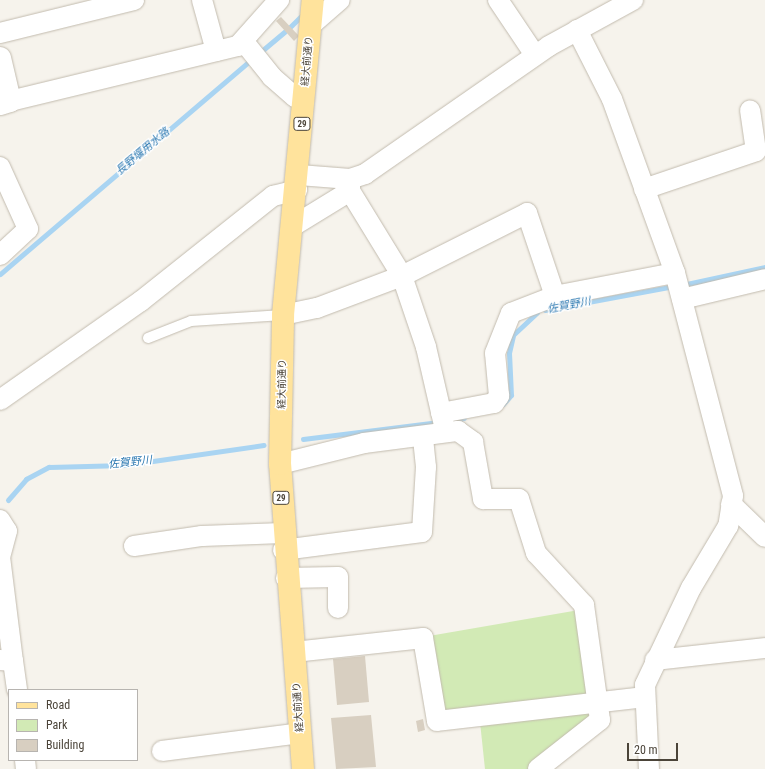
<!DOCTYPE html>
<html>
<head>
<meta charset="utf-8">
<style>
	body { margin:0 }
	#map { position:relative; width:765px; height:769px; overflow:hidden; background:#f6f3ec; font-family:"Roboto Condensed","Noto Sans JP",sans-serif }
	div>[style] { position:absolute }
	.green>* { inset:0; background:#d2eab5 }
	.stream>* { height:5px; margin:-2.5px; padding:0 2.5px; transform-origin:2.5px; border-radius:2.5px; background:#a9d4f2 }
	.building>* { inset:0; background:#d8cfc1 }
	.roads { filter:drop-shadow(0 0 1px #c2bbae) drop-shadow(0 0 1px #c2bbae) }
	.service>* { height:10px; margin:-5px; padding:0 5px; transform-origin:5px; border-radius:5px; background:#fff }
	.minor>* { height:20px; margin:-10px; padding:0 10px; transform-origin:10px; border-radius:10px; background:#fff }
	.tertiary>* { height:22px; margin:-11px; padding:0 11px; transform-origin:11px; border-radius:11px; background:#fff }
	.primary>* { height:22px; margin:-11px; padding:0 11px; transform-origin:11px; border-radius:11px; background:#ffe39c }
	span { translate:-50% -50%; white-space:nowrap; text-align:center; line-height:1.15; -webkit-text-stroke:3px #fff; paint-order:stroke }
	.shield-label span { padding:1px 3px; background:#fff; border:1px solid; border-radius:3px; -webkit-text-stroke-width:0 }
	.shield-label { font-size:9px; color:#4b4439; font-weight:700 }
	.street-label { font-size:10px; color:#4b4439 }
	.water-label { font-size:11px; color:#2e7ab2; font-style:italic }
	.legend { position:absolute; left:8px; top:689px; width:130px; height:72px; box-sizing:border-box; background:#fff; border:1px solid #b7b4b0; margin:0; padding:5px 7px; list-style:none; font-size:12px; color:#4b4439 }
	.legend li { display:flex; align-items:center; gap:8px; height:20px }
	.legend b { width:20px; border:1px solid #b7b4b0 }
	.scale { position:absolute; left:627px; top:743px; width:51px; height:18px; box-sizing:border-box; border:2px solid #4b4439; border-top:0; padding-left:5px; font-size:12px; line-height:14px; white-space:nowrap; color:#4b4439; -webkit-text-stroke:3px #fff; paint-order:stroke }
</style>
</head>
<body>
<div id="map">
	<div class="green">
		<div style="clip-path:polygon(579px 610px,592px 699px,442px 713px,429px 636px)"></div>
		<div style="clip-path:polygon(593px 708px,593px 716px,529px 769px,485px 769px,480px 722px)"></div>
	</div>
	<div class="stream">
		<div style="left:290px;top:27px;width:21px;rotate:-45deg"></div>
		<div style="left:258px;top:54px;width:35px;rotate:-40deg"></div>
		<div style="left:0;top:274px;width:331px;rotate:-40.5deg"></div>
		<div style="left:682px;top:285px;width:85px;rotate:-12.2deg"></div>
		<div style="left:545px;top:310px;width:131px;rotate:-10.5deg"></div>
		<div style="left:503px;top:404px;width:12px;rotate:-48deg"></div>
		<div style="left:511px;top:395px;width:42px;rotate:-92.7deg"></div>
		<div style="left:509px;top:353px;width:18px;rotate:-77deg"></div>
		<div style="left:513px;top:335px;width:33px;rotate:-43deg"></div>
		<div style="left:447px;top:421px;width:17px;rotate:-10deg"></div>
		<div style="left:303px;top:439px;width:137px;rotate:-7.1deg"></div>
		<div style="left:8px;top:500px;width:28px;rotate:-49deg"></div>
		<div style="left:26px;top:479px;width:26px;rotate:-28deg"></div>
		<div style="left:49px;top:467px;width:76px;rotate:-1.5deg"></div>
		<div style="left:125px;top:465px;width:140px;rotate:-8.2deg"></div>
	</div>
	<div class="building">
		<div style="clip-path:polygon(281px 17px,299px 36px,294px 41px,276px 21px)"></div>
		<div style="clip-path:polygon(365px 656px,369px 702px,337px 705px,333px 659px)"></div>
		<div style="clip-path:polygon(371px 715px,376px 767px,336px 769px,331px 718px)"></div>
		<div style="clip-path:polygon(423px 719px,425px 730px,418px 732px,416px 721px)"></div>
	</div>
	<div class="roads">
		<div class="service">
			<div style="left:148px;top:338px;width:46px;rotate:-21.6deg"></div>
			<div style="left:191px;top:321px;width:92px;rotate:-3.7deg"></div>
		</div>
		<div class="minor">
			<div style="left:202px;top:0;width:53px;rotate:74.6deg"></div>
			<div style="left:498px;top:0;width:66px;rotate:56.1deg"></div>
			<div style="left:311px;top:25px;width:38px;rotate:-41deg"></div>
			<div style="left:577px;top:30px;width:77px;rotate:63.1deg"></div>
			<div style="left:612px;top:99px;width:185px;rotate:70.1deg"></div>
			<div style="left:675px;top:273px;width:230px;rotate:75.4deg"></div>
			<div style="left:733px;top:496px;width:30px;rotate:99deg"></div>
			<div style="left:728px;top:526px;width:72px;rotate:120.8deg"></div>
			<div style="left:691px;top:588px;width:107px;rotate:115.4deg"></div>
			<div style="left:645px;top:685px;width:84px;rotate:87.3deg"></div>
			<div style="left:0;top:33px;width:138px;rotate:-13.8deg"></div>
			<div style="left:244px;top:42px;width:45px;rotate:51.3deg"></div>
			<div style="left:272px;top:77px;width:30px;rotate:41deg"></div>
			<div style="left:295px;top:97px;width:9px;rotate:6deg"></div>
			<div style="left:10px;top:101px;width:235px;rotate:-13.6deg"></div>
			<div style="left:238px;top:46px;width:62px;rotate:-48.3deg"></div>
			<div style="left:0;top:167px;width:68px;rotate:65.7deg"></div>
			<div style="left:28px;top:229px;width:38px;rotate:137deg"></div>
			<div style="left:299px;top:175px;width:51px;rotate:4.5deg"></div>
			<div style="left:350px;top:179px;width:16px;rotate:-18deg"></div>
			<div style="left:365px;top:174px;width:224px;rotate:-34.8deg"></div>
			<div style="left:549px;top:46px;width:96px;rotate:-28.7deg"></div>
			<div style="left:644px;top:189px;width:118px;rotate:-18.7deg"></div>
			<div style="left:756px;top:151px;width:41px;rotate:-98.3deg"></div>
			<div style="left:350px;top:191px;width:100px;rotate:58.5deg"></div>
			<div style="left:402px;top:276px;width:75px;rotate:71.3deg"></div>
			<div style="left:426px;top:347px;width:80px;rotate:77deg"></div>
			<div style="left:293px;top:226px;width:67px;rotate:-31.6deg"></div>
			<div style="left:350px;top:191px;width:12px;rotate:-90deg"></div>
			<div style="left:682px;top:299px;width:85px;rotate:-13.5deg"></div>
			<div style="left:283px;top:315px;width:35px;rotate:-12deg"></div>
			<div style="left:317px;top:308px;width:91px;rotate:-20.6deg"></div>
			<div style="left:402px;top:276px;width:140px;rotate:-26.7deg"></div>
			<div style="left:527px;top:213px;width:88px;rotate:71.4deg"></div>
			<div style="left:0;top:400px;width:172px;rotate:-35.1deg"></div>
			<div style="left:141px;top:301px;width:169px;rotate:-38.5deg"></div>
			<div style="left:273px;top:196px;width:25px;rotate:-14deg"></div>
			<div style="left:441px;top:413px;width:54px;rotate:-10.7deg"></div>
			<div style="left:494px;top:403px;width:9px;rotate:-54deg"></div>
			<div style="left:499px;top:396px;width:43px;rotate:-95.3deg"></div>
			<div style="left:495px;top:353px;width:43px;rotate:-68.2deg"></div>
			<div style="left:511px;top:313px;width:47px;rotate:-21.1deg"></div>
			<div style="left:555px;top:296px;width:122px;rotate:-10.9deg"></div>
			<div style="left:280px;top:464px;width:87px;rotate:-14deg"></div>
			<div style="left:364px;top:443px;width:95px;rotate:-7.3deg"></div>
			<div style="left:458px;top:431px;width:19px;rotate:36deg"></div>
			<div style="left:473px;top:442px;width:58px;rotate:80deg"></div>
			<div style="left:483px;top:499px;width:36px"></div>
			<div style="left:519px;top:499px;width:57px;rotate:72.5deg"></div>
			<div style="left:536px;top:553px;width:71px;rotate:47.3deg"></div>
			<div style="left:584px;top:605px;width:116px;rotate:82.1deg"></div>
			<div style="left:600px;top:720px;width:79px;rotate:141.7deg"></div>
			<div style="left:731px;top:504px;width:47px;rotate:44.1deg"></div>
			<div style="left:0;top:520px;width:13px;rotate:58deg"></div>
			<div style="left:7px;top:531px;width:27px;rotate:105deg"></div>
			<div style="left:0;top:557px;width:105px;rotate:82.9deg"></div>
			<div style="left:13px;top:661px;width:13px;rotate:-176deg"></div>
			<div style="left:134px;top:546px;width:69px;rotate:-8.4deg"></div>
			<div style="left:202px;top:536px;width:81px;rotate:-2.1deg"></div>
			<div style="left:283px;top:550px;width:140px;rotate:-7.4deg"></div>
			<div style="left:422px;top:532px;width:65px;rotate:-86.5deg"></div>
			<div style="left:426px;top:467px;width:31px;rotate:-96deg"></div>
			<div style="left:286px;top:578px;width:52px;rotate:-1.1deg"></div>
			<div style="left:338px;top:577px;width:31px;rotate:90deg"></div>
			<div style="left:294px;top:652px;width:130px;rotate:-6.2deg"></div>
			<div style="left:423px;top:638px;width:84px;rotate:80.4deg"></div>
			<div style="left:437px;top:721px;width:208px;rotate:-6.6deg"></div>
			<div style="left:655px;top:660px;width:111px;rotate:-6.2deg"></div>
			<div style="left:13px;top:661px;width:29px;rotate:82deg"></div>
			<div style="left:162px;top:751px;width:139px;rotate:-7.4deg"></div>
			<div style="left:25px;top:760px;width:9px;rotate:84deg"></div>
		</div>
		<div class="tertiary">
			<div style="left:0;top:58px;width:44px;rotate:76.9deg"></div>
			<div style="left:10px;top:101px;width:10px;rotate:163deg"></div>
		</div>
		<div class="primary">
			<div style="left:303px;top:769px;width:306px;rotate:-94.3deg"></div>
			<div style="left:280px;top:464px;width:149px;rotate:-88.8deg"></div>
			<div style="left:283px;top:315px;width:316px;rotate:-84.6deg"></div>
		</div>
	</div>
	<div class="shield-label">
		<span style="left:302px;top:124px">29</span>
		<span style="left:281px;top:498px">29</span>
	</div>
	<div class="street-label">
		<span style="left:307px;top:61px;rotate:-85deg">経大前通り</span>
		<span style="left:282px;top:384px;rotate:-89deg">経大前通り</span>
		<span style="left:298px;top:707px;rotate:-94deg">経大前通り</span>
	</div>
	<div class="water-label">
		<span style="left:143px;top:152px;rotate:-40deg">長野堰用水路</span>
		<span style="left:569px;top:306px;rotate:-11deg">佐賀野川</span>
		<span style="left:130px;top:463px;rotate:-6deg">佐賀野川</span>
	</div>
	<ul class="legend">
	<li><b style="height:5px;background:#ffe39c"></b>Road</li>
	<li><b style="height:11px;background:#d2eab5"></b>Park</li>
	<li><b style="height:11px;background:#d8cfc1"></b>Building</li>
	</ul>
	<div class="scale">20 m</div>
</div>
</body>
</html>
